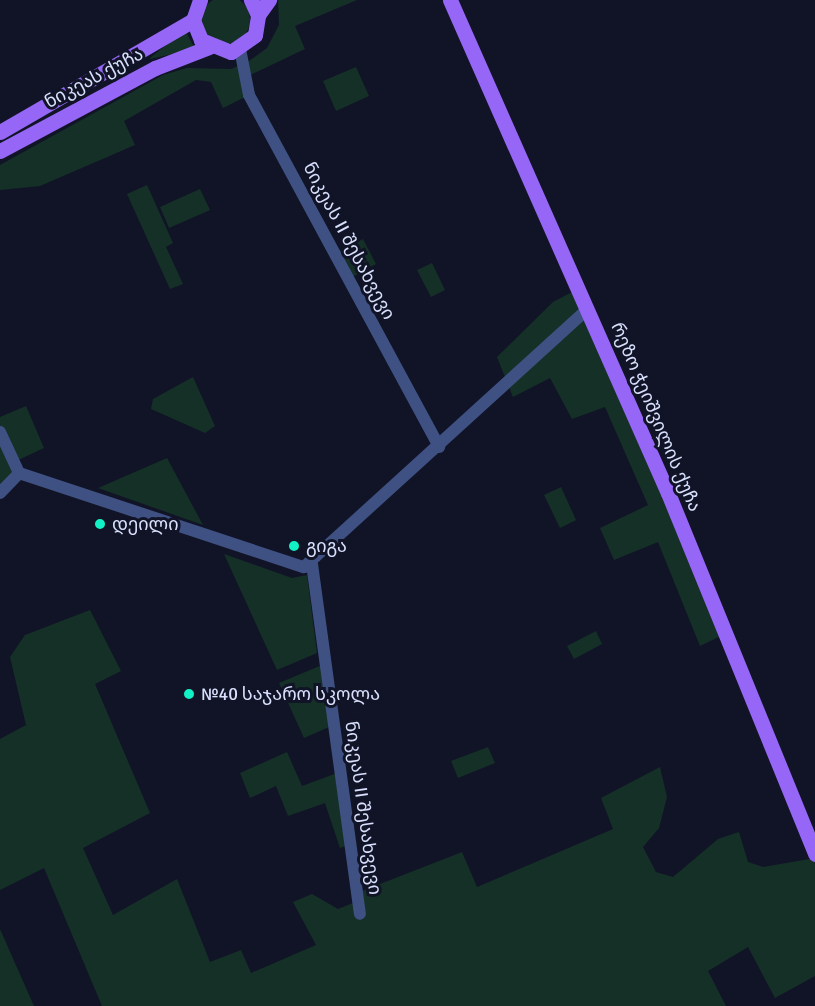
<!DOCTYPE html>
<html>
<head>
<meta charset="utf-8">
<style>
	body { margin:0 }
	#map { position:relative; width:815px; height:1006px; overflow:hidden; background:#111427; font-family:Signika,"Noto Sans Georgian",sans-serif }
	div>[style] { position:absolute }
	.green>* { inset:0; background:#153027 }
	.round { border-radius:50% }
	.minor>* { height:12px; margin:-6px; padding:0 6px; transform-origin:6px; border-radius:6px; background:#3f5183 }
	.major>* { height:15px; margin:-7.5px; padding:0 7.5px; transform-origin:7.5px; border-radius:7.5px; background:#9667f6 }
	.dots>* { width:16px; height:16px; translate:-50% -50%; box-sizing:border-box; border:3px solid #111427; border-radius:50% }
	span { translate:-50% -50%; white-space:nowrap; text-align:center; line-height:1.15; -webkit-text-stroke:6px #111427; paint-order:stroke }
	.street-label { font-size:18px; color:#d9e0fd }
	.poi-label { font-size:18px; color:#d9e0fd }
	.left { translate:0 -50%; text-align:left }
</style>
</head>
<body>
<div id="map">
	<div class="green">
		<div class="round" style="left:202px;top:-4px;width:48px;height:48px"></div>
		<div style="clip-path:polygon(278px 0,357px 0,295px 26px,305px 49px,246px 77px,249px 95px,223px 108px,211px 82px,196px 80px,124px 121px,135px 145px,40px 186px,0 190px,0 165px,163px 75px,187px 68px,231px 69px,249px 61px,267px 48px,279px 25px)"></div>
		<div style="clip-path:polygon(185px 30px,195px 49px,150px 59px,150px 58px)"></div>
		<div style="clip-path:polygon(356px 67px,369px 96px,336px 111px,323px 81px)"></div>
		<div style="clip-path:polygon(147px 185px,173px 243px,166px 247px,183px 284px,170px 289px,127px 194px)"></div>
		<div style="clip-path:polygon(200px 189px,210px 210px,169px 228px,160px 207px)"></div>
		<div style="clip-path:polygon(363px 239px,376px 264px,349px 279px,336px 253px)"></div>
		<div style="clip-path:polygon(432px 263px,445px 290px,431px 297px,417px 270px)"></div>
		<div style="clip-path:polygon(578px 289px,727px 633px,700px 646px,658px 542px,614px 560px,600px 528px,648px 505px,605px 407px,572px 419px,550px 378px,513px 397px,497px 357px,553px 302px)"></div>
		<div style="clip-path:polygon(193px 377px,215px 426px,205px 433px,151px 409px,153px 399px)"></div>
		<div style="clip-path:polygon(26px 406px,44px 448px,14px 462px,19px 473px,0 493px,0 417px)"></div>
		<div style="clip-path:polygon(167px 458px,203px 525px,98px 488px)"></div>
		<div style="clip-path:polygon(561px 487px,576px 520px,560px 528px,544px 495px)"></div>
		<div style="clip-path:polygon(224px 554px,292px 578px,307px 575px,317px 653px,277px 670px)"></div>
		<div style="clip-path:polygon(90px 610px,121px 671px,95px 684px,150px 813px,83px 848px,113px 915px,177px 879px,210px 962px,241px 950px,251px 973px,316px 945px,293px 902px,312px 894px,338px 909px,358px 901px,357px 893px,462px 852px,477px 887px,613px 829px,601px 798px,660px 767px,667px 797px,659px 828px,643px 847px,656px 872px,673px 877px,718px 839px,739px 832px,748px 862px,763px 867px,815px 858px,815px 976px,775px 998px,748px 947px,708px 971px,726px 1006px,102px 1006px,44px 868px,0 890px,0 739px,26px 725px,10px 657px,25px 635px)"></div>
		<div style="clip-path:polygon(596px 631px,602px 644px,574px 659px,567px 646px)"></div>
		<div style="clip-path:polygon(322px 665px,329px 727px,304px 738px,279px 683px)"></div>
		<div style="clip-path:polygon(488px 747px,495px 763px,458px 778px,451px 761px)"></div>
		<div style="clip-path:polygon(287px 752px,302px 786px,340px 772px,350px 844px,340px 848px,325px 803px,288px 816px,276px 786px,250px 798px,240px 773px)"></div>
		<div style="clip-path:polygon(0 929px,34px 1006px,0 1006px)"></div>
	</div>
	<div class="minor">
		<div style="left:240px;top:49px;width:47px;rotate:78.9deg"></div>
		<div style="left:249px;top:95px;width:400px;rotate:61.6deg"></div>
		<div style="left:0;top:432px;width:45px;rotate:65.1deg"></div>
		<div style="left:19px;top:473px;width:300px;rotate:18.3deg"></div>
		<div style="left:304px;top:567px;width:384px;rotate:-42.3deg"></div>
		<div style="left:0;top:493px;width:28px;rotate:-46deg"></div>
		<div style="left:312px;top:564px;width:353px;rotate:82.2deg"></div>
	</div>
	<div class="major">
		<div style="left:200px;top:0;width:21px;rotate:109deg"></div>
		<div style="left:193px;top:20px;width:22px;rotate:68deg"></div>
		<div style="left:201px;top:40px;width:32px;rotate:22deg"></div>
		<div style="left:231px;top:52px;width:29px;rotate:-35deg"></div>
		<div style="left:255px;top:35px;width:20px;rotate:-81deg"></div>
		<div style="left:258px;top:15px;width:17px;rotate:-115deg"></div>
		<div style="left:450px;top:0;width:539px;rotate:66.15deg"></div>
		<div style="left:668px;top:493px;width:390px;rotate:67.8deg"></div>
		<div style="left:258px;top:15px;width:19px;rotate:-54deg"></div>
		<div style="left:0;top:132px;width:223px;rotate:-30.1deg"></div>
		<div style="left:0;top:151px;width:176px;rotate:-28.2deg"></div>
		<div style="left:155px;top:68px;width:58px;rotate:-21.3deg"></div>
	</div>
	<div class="dots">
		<div style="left:100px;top:524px;background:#11f1c5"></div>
		<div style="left:294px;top:546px;background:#11f1c5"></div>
		<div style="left:189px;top:694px;background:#11f1c5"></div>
	</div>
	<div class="street-label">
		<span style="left:94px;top:78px;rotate:-28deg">ნიკეას ქუჩა</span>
		<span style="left:349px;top:241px;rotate:62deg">ნიკეას II შესახვევი</span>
		<span style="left:656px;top:417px;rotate:67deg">რეზო ჭეიშვილის ქუჩა</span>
		<span style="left:363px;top:808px;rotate:82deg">ნიკეას II შესახვევი</span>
	</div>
	<div class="poi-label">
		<span class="left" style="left:112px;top:524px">დეილი</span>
		<span class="left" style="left:306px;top:546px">გიგა</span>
		<span class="left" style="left:201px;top:694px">№40 საჯარო სკოლა</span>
	</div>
</div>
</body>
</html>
